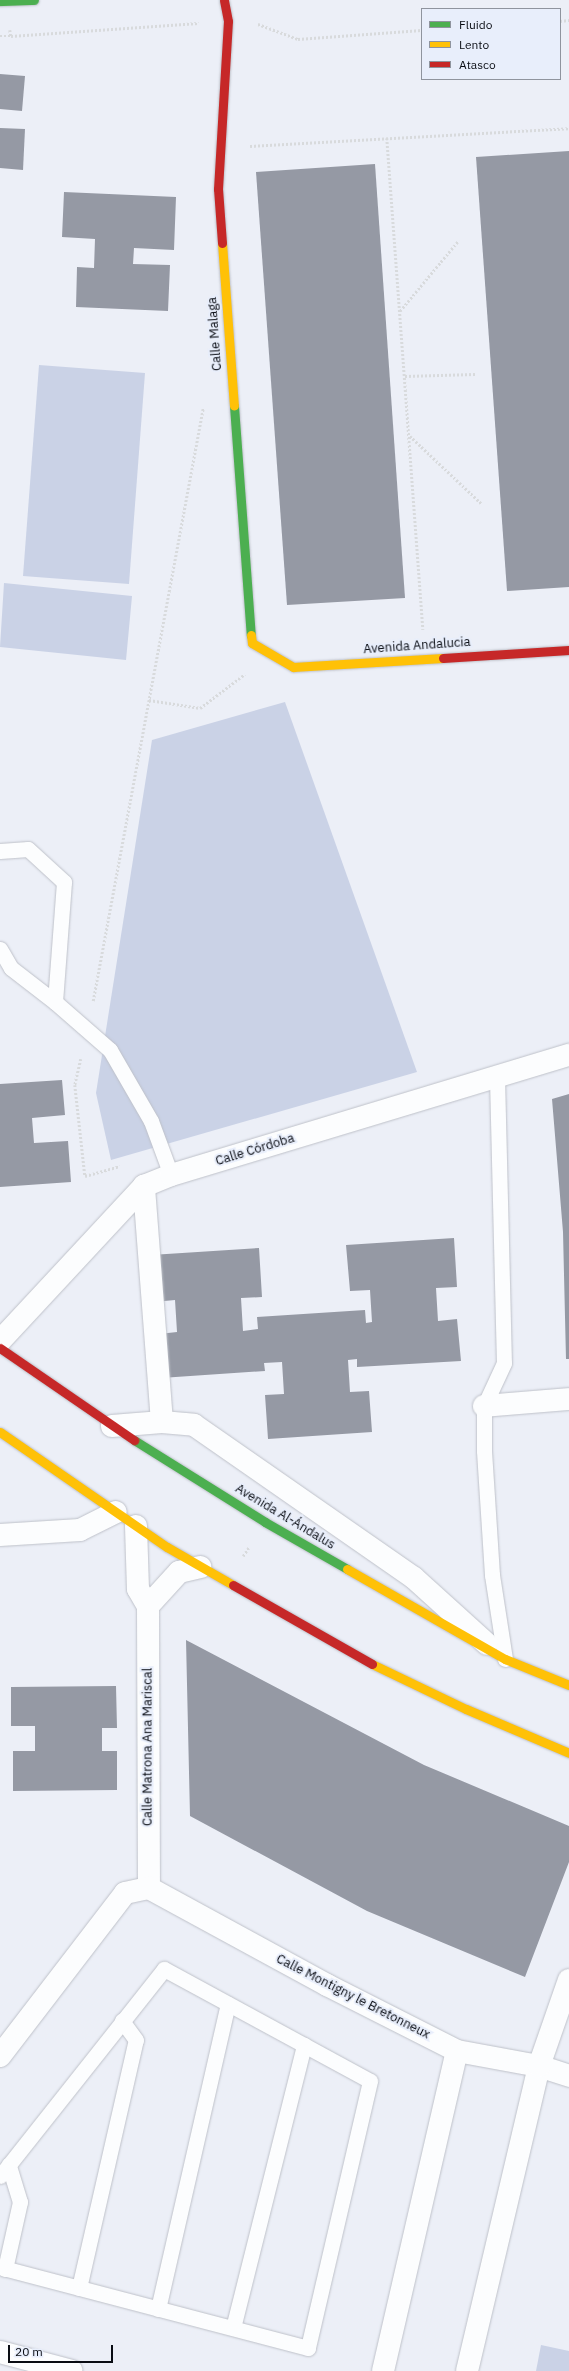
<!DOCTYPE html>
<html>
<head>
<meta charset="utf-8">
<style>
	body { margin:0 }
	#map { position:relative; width:569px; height:2371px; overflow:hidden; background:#eceff7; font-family:"IBM Plex Sans",sans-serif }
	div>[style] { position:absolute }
	.green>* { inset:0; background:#cad2e6 }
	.building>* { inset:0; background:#9599a4 }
	.path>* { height:2.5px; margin-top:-1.25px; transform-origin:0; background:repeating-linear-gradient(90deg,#d8dadc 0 2px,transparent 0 4px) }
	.roads { filter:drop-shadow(0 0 1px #bec1c9) drop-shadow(0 0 1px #bec1c9) }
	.lane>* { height:15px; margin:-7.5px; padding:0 7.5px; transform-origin:7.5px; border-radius:7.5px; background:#fcfdfe }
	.street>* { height:22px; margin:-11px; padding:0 11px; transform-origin:11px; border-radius:11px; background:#fcfdfe }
	.fast>* { height:9px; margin:-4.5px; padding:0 4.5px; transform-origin:4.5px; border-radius:4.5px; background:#4caf50 }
	.slow>* { height:9px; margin:-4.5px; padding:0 4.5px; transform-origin:4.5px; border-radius:4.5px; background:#ffc107 }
	.jam>* { height:9px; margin:-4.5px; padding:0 4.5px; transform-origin:4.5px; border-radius:4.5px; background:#c62828 }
	span { translate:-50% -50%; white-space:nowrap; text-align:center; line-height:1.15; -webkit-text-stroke:4px #e8eefb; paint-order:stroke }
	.street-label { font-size:13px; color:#090c13 }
	.legend { position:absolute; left:421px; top:8px; width:140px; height:72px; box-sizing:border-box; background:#e8eefb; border:1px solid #8f949e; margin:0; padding:5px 7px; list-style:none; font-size:12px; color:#090c13 }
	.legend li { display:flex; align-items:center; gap:8px; height:20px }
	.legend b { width:20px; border:1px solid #8f949e }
	.scale { position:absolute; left:8px; top:2345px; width:105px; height:18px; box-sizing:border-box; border:2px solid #090c13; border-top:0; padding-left:5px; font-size:12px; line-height:14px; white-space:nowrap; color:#090c13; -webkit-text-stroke:3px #e8eefb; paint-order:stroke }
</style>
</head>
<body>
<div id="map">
	<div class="green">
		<div style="clip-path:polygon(39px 365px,145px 373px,129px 584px,23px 576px)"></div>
		<div style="clip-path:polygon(4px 583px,132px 596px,126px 660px,0 647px)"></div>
		<div style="clip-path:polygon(285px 702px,417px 1072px,111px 1160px,96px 1093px,152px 740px)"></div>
		<div style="clip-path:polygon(541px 2345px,569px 2351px,569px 2371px,536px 2371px)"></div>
	</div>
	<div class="building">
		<div style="clip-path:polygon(0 74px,25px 76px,22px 111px,0 109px)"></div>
		<div style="clip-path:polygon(0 128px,25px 129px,23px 170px,0 168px)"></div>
		<div style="clip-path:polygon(569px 151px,569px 587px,507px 591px,476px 157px)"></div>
		<div style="clip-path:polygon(375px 164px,405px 598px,287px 605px,256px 172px)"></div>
		<div style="clip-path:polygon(64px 192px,176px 197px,174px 250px,134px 248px,133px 264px,170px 265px,168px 311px,76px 307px,77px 267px,94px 268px,95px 239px,62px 237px)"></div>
		<div style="clip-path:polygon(62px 1080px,65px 1115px,32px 1118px,34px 1143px,68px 1141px,71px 1182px,0 1187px,0 1084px)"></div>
		<div style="clip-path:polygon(569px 1094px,569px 1359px,566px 1359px,563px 1232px,552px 1099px)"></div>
		<div style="clip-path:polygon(454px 1238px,457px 1287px,436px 1288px,438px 1321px,457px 1319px,461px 1361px,357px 1367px,357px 1359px,348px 1360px,350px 1392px,369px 1391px,372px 1432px,268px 1439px,265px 1395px,284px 1394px,282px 1362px,264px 1363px,265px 1371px,161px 1378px,159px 1334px,177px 1332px,175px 1300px,154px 1302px,151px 1255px,259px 1248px,262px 1297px,241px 1298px,243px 1331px,258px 1329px,257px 1317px,365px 1310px,366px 1323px,372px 1322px,370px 1290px,350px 1291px,346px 1245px)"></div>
		<div style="clip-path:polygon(186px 1640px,424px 1765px,569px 1826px,569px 1862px,525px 1977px,367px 1911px,190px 1816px)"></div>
		<div style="clip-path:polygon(116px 1686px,117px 1728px,102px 1728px,102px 1751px,117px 1751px,117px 1790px,13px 1791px,13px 1751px,35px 1751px,35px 1726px,11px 1726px,11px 1687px)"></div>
	</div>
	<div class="path">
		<div style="left:560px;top:21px;width:9px;rotate:-6deg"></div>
		<div style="left:258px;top:24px;width:43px;rotate:20.6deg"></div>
		<div style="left:298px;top:39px;width:124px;rotate:-4.2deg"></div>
		<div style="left:10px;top:30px;width:6px;rotate:81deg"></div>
		<div style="left:11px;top:36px;width:188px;rotate:-4deg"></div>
		<div style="left:0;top:36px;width:11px"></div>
		<div style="left:387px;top:138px;width:493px;rotate:85.8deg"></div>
		<div style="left:250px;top:146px;width:320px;rotate:-3.2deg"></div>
		<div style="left:400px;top:311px;width:92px;rotate:-50.3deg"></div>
		<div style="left:405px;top:376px;width:70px;rotate:-1.6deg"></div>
		<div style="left:410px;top:436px;width:99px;rotate:43.4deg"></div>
		<div style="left:149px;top:700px;width:52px;rotate:8.9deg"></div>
		<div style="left:200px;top:708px;width:56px;rotate:-37.1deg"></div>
		<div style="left:93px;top:1001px;width:603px;rotate:-79.49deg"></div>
		<div style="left:81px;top:1059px;width:27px;rotate:103deg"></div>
		<div style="left:75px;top:1085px;width:92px;rotate:83.7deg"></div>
		<div style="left:85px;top:1176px;width:36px;rotate:-16deg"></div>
		<div style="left:243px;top:1556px;width:11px;rotate:-56deg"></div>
	</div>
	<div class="roads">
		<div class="lane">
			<div style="left:0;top:851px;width:28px;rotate:-4deg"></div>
			<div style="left:28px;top:849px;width:49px;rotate:42.5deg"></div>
			<div style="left:64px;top:882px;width:120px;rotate:94.3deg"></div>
			<div style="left:55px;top:1002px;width:73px;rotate:41.1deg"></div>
			<div style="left:110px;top:1050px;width:82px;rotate:60deg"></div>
			<div style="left:151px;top:1121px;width:58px;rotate:69.7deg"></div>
			<div style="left:0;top:949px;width:22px;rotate:60deg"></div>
			<div style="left:11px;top:968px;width:56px;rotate:37.7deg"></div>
			<div style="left:497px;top:1078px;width:285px;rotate:88.6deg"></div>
			<div style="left:504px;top:1363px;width:47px;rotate:114.9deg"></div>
			<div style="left:484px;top:1406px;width:45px;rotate:90deg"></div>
			<div style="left:484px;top:1451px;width:124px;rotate:86.3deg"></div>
			<div style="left:492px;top:1575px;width:85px;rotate:81.2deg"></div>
			<div style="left:0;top:2176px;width:264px;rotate:-51.6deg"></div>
			<div style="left:164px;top:1969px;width:234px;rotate:28.5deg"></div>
			<div style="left:370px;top:2081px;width:274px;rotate:103.1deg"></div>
			<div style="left:308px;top:2348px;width:318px;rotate:-165.3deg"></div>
			<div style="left:5px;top:2269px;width:69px;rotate:-77.4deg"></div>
			<div style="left:20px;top:2202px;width:39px;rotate:-107deg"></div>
			<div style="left:79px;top:2288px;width:254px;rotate:-77.1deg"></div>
			<div style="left:136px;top:2040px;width:24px;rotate:-126deg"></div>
			<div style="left:158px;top:2309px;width:313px;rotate:-77.1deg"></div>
			<div style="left:233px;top:2328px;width:292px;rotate:-75.9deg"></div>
		</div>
		<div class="street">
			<div style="left:0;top:1341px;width:212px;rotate:-47.1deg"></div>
			<div style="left:144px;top:1186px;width:29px;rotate:-22deg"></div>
			<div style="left:171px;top:1175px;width:416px;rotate:-16.8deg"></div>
			<div style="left:484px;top:1406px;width:85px;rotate:-4.7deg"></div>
			<div style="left:162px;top:1422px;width:32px;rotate:5deg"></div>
			<div style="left:194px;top:1425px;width:268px;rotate:34.8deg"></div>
			<div style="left:414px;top:1578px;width:98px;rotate:42.1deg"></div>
			<div style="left:112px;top:1426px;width:50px;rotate:-4.6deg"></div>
			<div style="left:162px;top:1422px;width:237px;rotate:-94.4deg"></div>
			<div style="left:136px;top:1526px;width:63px;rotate:88.2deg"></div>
			<div style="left:138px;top:1589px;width:20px;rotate:60deg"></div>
			<div style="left:0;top:1535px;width:80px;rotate:-3.6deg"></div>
			<div style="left:80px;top:1530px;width:40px;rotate:-26.6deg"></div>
			<div style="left:148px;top:1606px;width:282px;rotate:89.8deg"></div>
			<div style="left:148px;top:1606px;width:46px;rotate:-47.6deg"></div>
			<div style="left:179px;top:1572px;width:22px;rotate:-13deg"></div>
			<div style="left:149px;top:1888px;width:203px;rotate:28.6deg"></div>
			<div style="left:327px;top:1985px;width:146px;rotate:26.9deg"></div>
			<div style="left:457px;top:2051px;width:83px;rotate:10.4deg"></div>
			<div style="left:539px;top:2066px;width:32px;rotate:18deg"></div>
			<div style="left:0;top:2056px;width:205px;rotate:-52.5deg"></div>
			<div style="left:125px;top:1893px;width:25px;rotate:-12deg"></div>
			<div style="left:0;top:2352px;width:74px;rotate:14.8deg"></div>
			<div style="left:383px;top:2371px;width:328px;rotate:-77deg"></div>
			<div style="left:467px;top:2371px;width:313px;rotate:-76.7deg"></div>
			<div style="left:539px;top:2066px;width:91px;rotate:-70.8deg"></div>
		</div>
		<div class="fast">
			<div style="left:0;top:1px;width:34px;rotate:-2deg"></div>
			<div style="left:234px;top:406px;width:230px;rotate:85.8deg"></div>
			<div style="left:134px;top:1440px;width:155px;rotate:32deg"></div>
			<div style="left:265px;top:1522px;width:95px;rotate:29.8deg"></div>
		</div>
		<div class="slow">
			<div style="left:222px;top:243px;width:163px;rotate:85.8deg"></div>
			<div style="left:251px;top:635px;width:8px;rotate:83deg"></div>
			<div style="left:252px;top:643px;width:48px;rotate:30.3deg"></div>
			<div style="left:293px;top:667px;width:150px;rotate:-3.4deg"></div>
			<div style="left:0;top:1432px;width:203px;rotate:34.6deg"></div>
			<div style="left:167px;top:1547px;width:76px;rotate:29.9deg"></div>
			<div style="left:347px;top:1569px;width:182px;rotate:29.7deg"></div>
			<div style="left:505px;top:1659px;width:69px;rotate:22.1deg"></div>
			<div style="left:372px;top:1664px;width:104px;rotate:25.6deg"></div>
			<div style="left:466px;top:1709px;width:112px;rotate:23.1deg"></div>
		</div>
		<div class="jam">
			<div style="left:222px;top:243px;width:54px;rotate:-94.2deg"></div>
			<div style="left:218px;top:189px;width:168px;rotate:-86.6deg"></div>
			<div style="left:228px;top:21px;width:21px;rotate:-101deg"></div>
			<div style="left:443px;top:658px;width:126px;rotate:-3.6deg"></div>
			<div style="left:0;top:1348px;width:163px;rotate:34.5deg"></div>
			<div style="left:233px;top:1585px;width:160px;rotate:29.6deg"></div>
		</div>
	</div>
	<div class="street-label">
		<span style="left:215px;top:334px;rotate:-94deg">Calle Malaga</span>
		<span style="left:417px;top:646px;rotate:-4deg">Avenida Andalucia</span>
		<span style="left:255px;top:1150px;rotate:-17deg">Calle Córdoba</span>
		<span style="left:285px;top:1517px;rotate:31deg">Avenida Al-Ándalus</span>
		<span style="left:148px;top:1747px;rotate:-90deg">Calle Matrona Ana Mariscal</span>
		<span style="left:353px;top:1997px;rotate:27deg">Calle Montigny le Bretonneux</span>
	</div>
	<ul class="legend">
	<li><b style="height:5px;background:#4caf50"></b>Fluido</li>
	<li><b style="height:5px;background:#ffc107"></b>Lento</li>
	<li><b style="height:5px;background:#c62828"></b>Atasco</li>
	</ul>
	<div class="scale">20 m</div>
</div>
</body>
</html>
